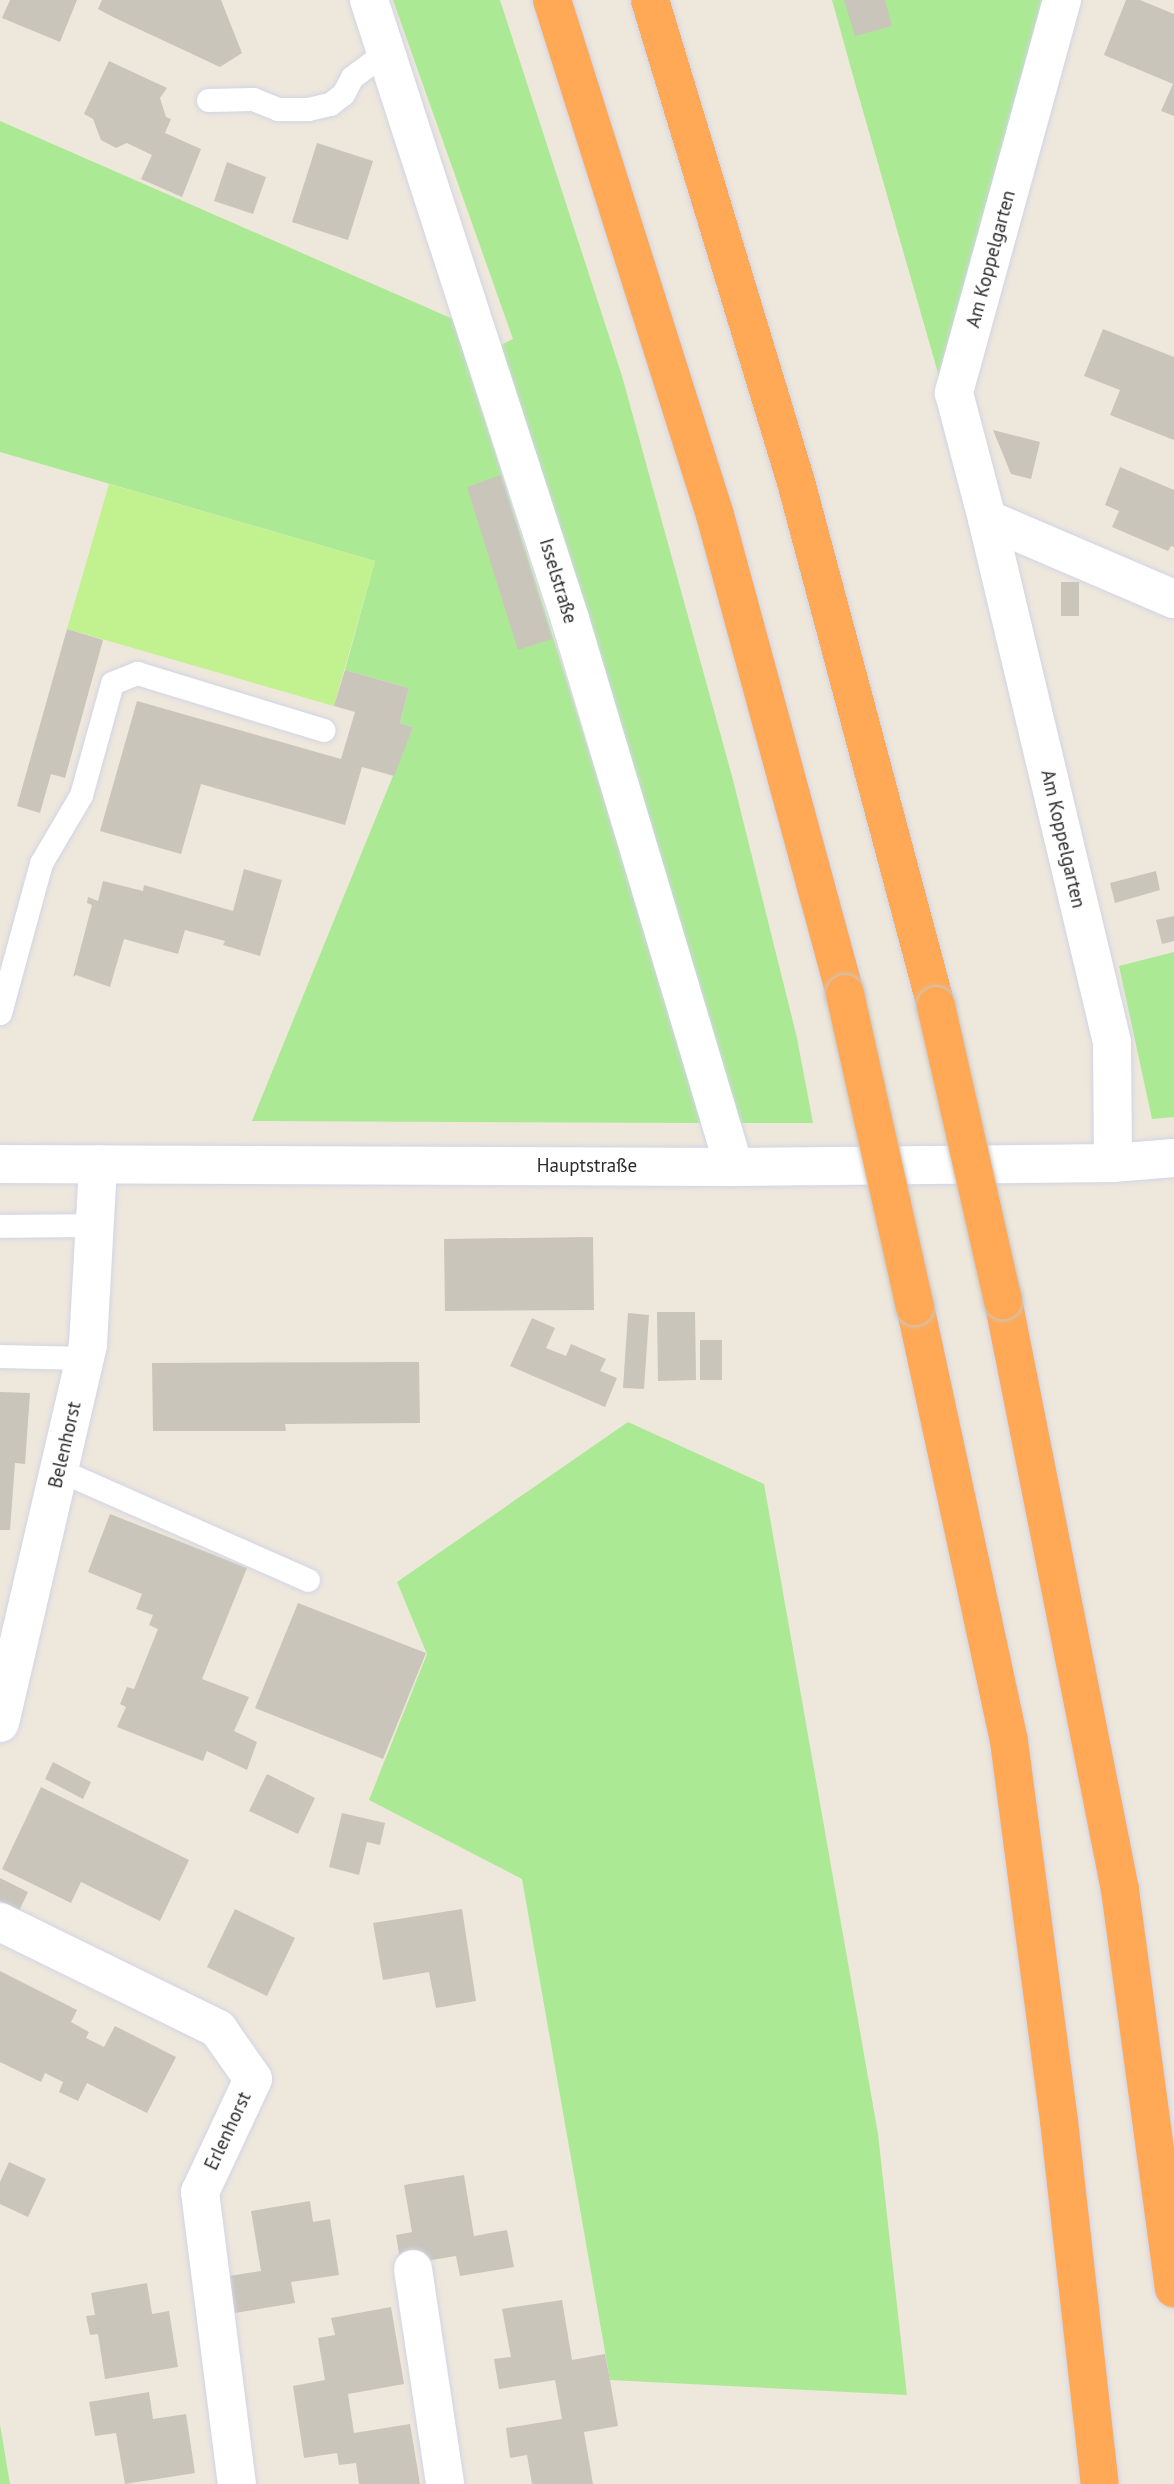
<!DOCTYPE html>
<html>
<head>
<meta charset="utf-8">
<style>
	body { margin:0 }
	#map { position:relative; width:1174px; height:2484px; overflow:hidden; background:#eee7dc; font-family:"PT Sans",sans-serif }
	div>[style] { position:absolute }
	.green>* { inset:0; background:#ace994 }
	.pitch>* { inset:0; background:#c2f18f }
	.building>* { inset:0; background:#c9c5bb }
	.roads { filter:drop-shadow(0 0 2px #d1d4e5) drop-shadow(0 0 2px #d1d4e5) }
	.service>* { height:23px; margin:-11.5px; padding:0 11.5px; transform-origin:11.5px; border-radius:11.5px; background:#fff }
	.minor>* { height:38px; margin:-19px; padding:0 19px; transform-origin:19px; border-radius:19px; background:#fff }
	.secondary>* { height:38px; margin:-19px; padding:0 19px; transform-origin:19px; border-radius:19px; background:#fff }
	.motorway>* { height:38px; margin:-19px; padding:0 19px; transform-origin:19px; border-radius:19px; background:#ffa956 }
	.bridges { filter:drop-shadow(0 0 2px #c8c8c8) drop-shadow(0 0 2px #c8c8c8) }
	.motorway-bridge>* { height:38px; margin:-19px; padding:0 19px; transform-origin:19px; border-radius:19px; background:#ffa956 }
	span { translate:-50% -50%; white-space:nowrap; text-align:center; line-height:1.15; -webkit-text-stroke:5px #fff; paint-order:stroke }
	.street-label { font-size:19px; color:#2b2b2b }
</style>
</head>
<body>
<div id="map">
	<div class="green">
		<div style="clip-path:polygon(393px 0,500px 0,622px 376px,733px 780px,797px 1038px,813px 1123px,737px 1123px,499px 346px,513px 339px)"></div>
		<div style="clip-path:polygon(832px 0,1051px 0,942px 387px,855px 83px)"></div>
		<div style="clip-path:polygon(0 121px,453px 319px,706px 1123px,252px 1121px,413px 727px,400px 723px,409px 688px,345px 670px,375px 561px,0 452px)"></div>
		<div style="clip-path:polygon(1174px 952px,1174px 1117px,1152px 1119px,1119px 966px)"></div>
		<div style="clip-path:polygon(628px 1422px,764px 1484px,878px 2134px,907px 2395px,610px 2380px,522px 1879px,369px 1800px,427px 1654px,397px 1582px)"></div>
		<div style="clip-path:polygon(0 2425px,10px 2484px,0 2484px)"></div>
	</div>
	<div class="pitch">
		<div style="clip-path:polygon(109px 484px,375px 561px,334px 706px,67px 629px)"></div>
	</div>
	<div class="building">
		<div style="clip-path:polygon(10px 0,77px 0,60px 42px,2px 18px)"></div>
		<div style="clip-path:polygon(102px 0,221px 0,242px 53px,220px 67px,115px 18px,98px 9px)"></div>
		<div style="clip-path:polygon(844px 0,885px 0,892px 26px,855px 36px)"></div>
		<div style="clip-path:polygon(1126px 0,1140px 0,1174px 14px,1174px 116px,1161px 111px,1173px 84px,1104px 55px)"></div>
		<div style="clip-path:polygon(109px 61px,167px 88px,160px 98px,166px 117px,171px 119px,165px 133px,201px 149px,182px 197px,141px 179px,152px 155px,127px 143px,116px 148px,101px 140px,93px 119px,84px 114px)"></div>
		<div style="clip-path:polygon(317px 143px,373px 161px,348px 240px,292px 222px)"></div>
		<div style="clip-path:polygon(227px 162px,266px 177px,253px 214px,214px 201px)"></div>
		<div style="clip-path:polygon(1103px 329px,1174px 357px,1174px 440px,1110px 415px,1120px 390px,1084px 376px)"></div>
		<div style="clip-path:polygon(993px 430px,1040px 442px,1031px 479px,1011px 474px)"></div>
		<div style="clip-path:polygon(1120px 467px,1174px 490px,1174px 547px,1171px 546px,1168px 551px,1112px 527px,1119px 511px,1105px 505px)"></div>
		<div style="clip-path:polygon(501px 475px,552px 639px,518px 650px,467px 487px)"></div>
		<div style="clip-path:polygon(1061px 582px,1079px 582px,1079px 616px,1061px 616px)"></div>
		<div style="clip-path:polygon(67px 629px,103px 640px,65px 778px,51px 774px,40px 813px,17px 806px)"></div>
		<div style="clip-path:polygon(345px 670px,409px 688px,400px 723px,413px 727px,394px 776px,362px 767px,345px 825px,201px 784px,181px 854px,100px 831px,137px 701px,341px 759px,355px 712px,334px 706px)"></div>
		<div style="clip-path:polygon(244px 869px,282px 880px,260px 956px,223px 945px,225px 941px,185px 930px,178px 954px,124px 939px,110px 987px,76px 975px,73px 977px,92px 905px,87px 903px,88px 897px,98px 901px,103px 881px,143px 891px,144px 885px,233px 911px)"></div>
		<div style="clip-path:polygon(1156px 871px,1160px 890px,1115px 903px,1110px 883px)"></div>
		<div style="clip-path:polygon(1174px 916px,1174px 941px,1162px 944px,1156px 920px)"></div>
		<div style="clip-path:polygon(593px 1237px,594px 1310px,445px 1311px,444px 1239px)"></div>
		<div style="clip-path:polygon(657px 1312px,695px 1312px,696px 1380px,658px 1381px)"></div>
		<div style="clip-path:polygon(628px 1313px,649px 1315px,644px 1389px,623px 1388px)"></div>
		<div style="clip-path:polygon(532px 1318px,555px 1328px,546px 1348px,566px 1356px,571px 1344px,606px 1359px,600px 1371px,617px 1378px,605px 1407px,510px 1366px)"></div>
		<div style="clip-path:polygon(700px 1340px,722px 1340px,722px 1380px,700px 1380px)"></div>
		<div style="clip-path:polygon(419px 1362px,420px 1423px,285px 1424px,286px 1431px,153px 1431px,152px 1363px)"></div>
		<div style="clip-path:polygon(0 1392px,30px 1393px,25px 1464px,15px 1463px,10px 1530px,0 1530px)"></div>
		<div style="clip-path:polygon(110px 1514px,247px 1568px,202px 1679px,249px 1697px,234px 1731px,257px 1742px,247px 1770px,207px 1751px,203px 1761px,117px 1727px,126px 1707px,120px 1704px,127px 1687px,134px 1689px,158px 1629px,149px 1625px,153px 1615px,136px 1609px,142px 1594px,88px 1572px)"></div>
		<div style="clip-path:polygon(298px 1603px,426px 1653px,383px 1759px,255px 1708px)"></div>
		<div style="clip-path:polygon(53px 1762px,91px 1782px,83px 1799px,45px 1779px)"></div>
		<div style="clip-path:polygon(267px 1774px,315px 1798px,298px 1834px,249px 1811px)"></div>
		<div style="clip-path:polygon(41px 1787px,189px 1860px,160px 1921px,81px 1882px,71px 1903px,2px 1869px)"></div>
		<div style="clip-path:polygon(342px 1813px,385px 1823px,380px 1845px,367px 1842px,359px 1875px,329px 1867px)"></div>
		<div style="clip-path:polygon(0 1878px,28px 1892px,19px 1911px,0 1901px)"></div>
		<div style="clip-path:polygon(235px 1909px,295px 1938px,267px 1996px,207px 1967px)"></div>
		<div style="clip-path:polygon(462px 1909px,476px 2001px,436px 2008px,429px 1972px,383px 1980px,373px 1923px)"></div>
		<div style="clip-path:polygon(0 1971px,77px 2010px,71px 2022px,89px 2032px,86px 2038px,104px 2047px,115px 2026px,176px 2057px,147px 2113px,87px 2083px,78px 2101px,59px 2092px,63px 2082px,45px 2073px,41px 2082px,0 2062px)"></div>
		<div style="clip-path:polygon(9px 2162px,46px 2179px,28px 2217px,0 2204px,0 2182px)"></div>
		<div style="clip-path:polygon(464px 2175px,474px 2236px,507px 2230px,514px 2267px,460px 2276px,456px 2256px,401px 2265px,396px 2235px,412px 2232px,404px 2185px)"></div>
		<div style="clip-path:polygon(310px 2201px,313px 2222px,330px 2219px,339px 2275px,291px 2282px,295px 2303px,235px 2313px,229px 2276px,261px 2271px,251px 2211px)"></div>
		<div style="clip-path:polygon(147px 2283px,152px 2314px,169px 2311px,178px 2367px,105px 2379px,98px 2334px,90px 2335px,86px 2316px,95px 2315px,91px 2293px)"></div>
		<div style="clip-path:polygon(562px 2300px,572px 2360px,605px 2354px,610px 2380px,618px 2426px,584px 2432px,593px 2484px,532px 2484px,527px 2455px,510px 2458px,506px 2428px,562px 2419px,555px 2380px,499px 2389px,494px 2359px,511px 2357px,502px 2309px)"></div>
		<div style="clip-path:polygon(391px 2307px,404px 2384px,348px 2394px,354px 2433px,410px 2424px,420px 2484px,359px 2484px,356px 2463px,339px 2465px,337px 2453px,304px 2458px,293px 2386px,325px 2380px,318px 2338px,335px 2335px,331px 2318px)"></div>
		<div style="clip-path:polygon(149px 2392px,153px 2419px,186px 2414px,195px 2473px,125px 2484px,116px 2433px,95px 2436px,89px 2402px)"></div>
	</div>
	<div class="roads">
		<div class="service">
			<div style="left:208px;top:100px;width:45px;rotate:-1.3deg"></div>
			<div style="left:253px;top:99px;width:27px;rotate:22deg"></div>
			<div style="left:278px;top:109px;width:30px"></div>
			<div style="left:308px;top:109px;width:23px;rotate:-13deg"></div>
			<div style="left:330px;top:104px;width:16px;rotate:-38deg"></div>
			<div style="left:343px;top:94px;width:19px;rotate:-62deg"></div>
			<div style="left:352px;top:77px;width:42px;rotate:-36.3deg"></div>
			<div style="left:0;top:1013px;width:156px;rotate:-74.7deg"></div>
			<div style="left:41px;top:863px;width:79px;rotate:-59.5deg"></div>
			<div style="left:81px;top:795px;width:116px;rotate:-74.5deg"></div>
			<div style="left:112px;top:683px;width:27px;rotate:-22deg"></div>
			<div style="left:137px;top:673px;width:195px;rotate:17deg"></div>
			<div style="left:0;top:1226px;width:96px;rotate:-0.6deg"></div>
			<div style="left:0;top:1356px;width:85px;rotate:1.3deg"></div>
			<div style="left:59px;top:1470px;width:272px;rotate:23.8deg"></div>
		</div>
		<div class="minor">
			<div style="left:369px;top:0;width:651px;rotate:72.01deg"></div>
			<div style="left:570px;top:619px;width:572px;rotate:73.34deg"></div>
			<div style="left:1062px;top:0;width:408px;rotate:105.4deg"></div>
			<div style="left:954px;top:393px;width:130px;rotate:75.3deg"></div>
			<div style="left:987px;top:519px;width:538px;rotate:76.56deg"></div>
			<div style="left:1112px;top:1042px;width:121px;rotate:89.5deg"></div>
			<div style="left:987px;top:519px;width:203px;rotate:23.2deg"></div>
			<div style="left:0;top:1723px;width:388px;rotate:-76.9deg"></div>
			<div style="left:88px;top:1345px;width:181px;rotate:-86.8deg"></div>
			<div style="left:0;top:1922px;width:243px;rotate:26.1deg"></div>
			<div style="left:218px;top:2029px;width:61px;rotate:55deg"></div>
			<div style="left:253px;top:2079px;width:125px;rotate:115.1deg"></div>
			<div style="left:200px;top:2192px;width:294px;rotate:82.8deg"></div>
			<div style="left:413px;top:2269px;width:217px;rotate:81.5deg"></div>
		</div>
		<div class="secondary">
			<div style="left:0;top:1164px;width:734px;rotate:0.23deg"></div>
			<div style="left:734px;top:1167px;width:379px;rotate:-0.6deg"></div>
			<div style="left:1113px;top:1163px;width:61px;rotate:-4.7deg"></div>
		</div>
		<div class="motorway">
			<div style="left:552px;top:0;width:540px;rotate:72.44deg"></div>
			<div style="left:715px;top:515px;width:496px;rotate:74.8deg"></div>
			<div style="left:650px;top:0;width:504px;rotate:73.15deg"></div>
			<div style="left:796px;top:482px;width:542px;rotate:75.04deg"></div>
			<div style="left:1003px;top:1300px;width:601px;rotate:78.78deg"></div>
			<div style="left:1120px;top:1890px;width:402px;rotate:82.3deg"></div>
			<div style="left:915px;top:1306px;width:445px;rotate:77.8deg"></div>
			<div style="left:1009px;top:1741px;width:383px;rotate:82.5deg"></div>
			<div style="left:1059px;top:2121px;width:365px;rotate:83.6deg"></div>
		</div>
	</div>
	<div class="bridges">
		<div class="motorway-bridge">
			<div style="left:845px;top:994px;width:320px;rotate:77.4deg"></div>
			<div style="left:936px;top:1006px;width:302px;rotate:77.2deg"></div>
		</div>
	</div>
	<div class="street-label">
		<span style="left:991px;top:259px;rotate:-75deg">Am Koppelgarten</span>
		<span style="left:558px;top:581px;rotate:73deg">Isselstraße</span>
		<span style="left:1063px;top:839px;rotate:77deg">Am Koppelgarten</span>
		<span style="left:587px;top:1166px">Hauptstraße</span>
		<span style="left:65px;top:1445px;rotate:-77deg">Belenhorst</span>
		<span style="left:228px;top:2131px;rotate:-65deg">Erlenhorst</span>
	</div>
</div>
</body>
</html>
